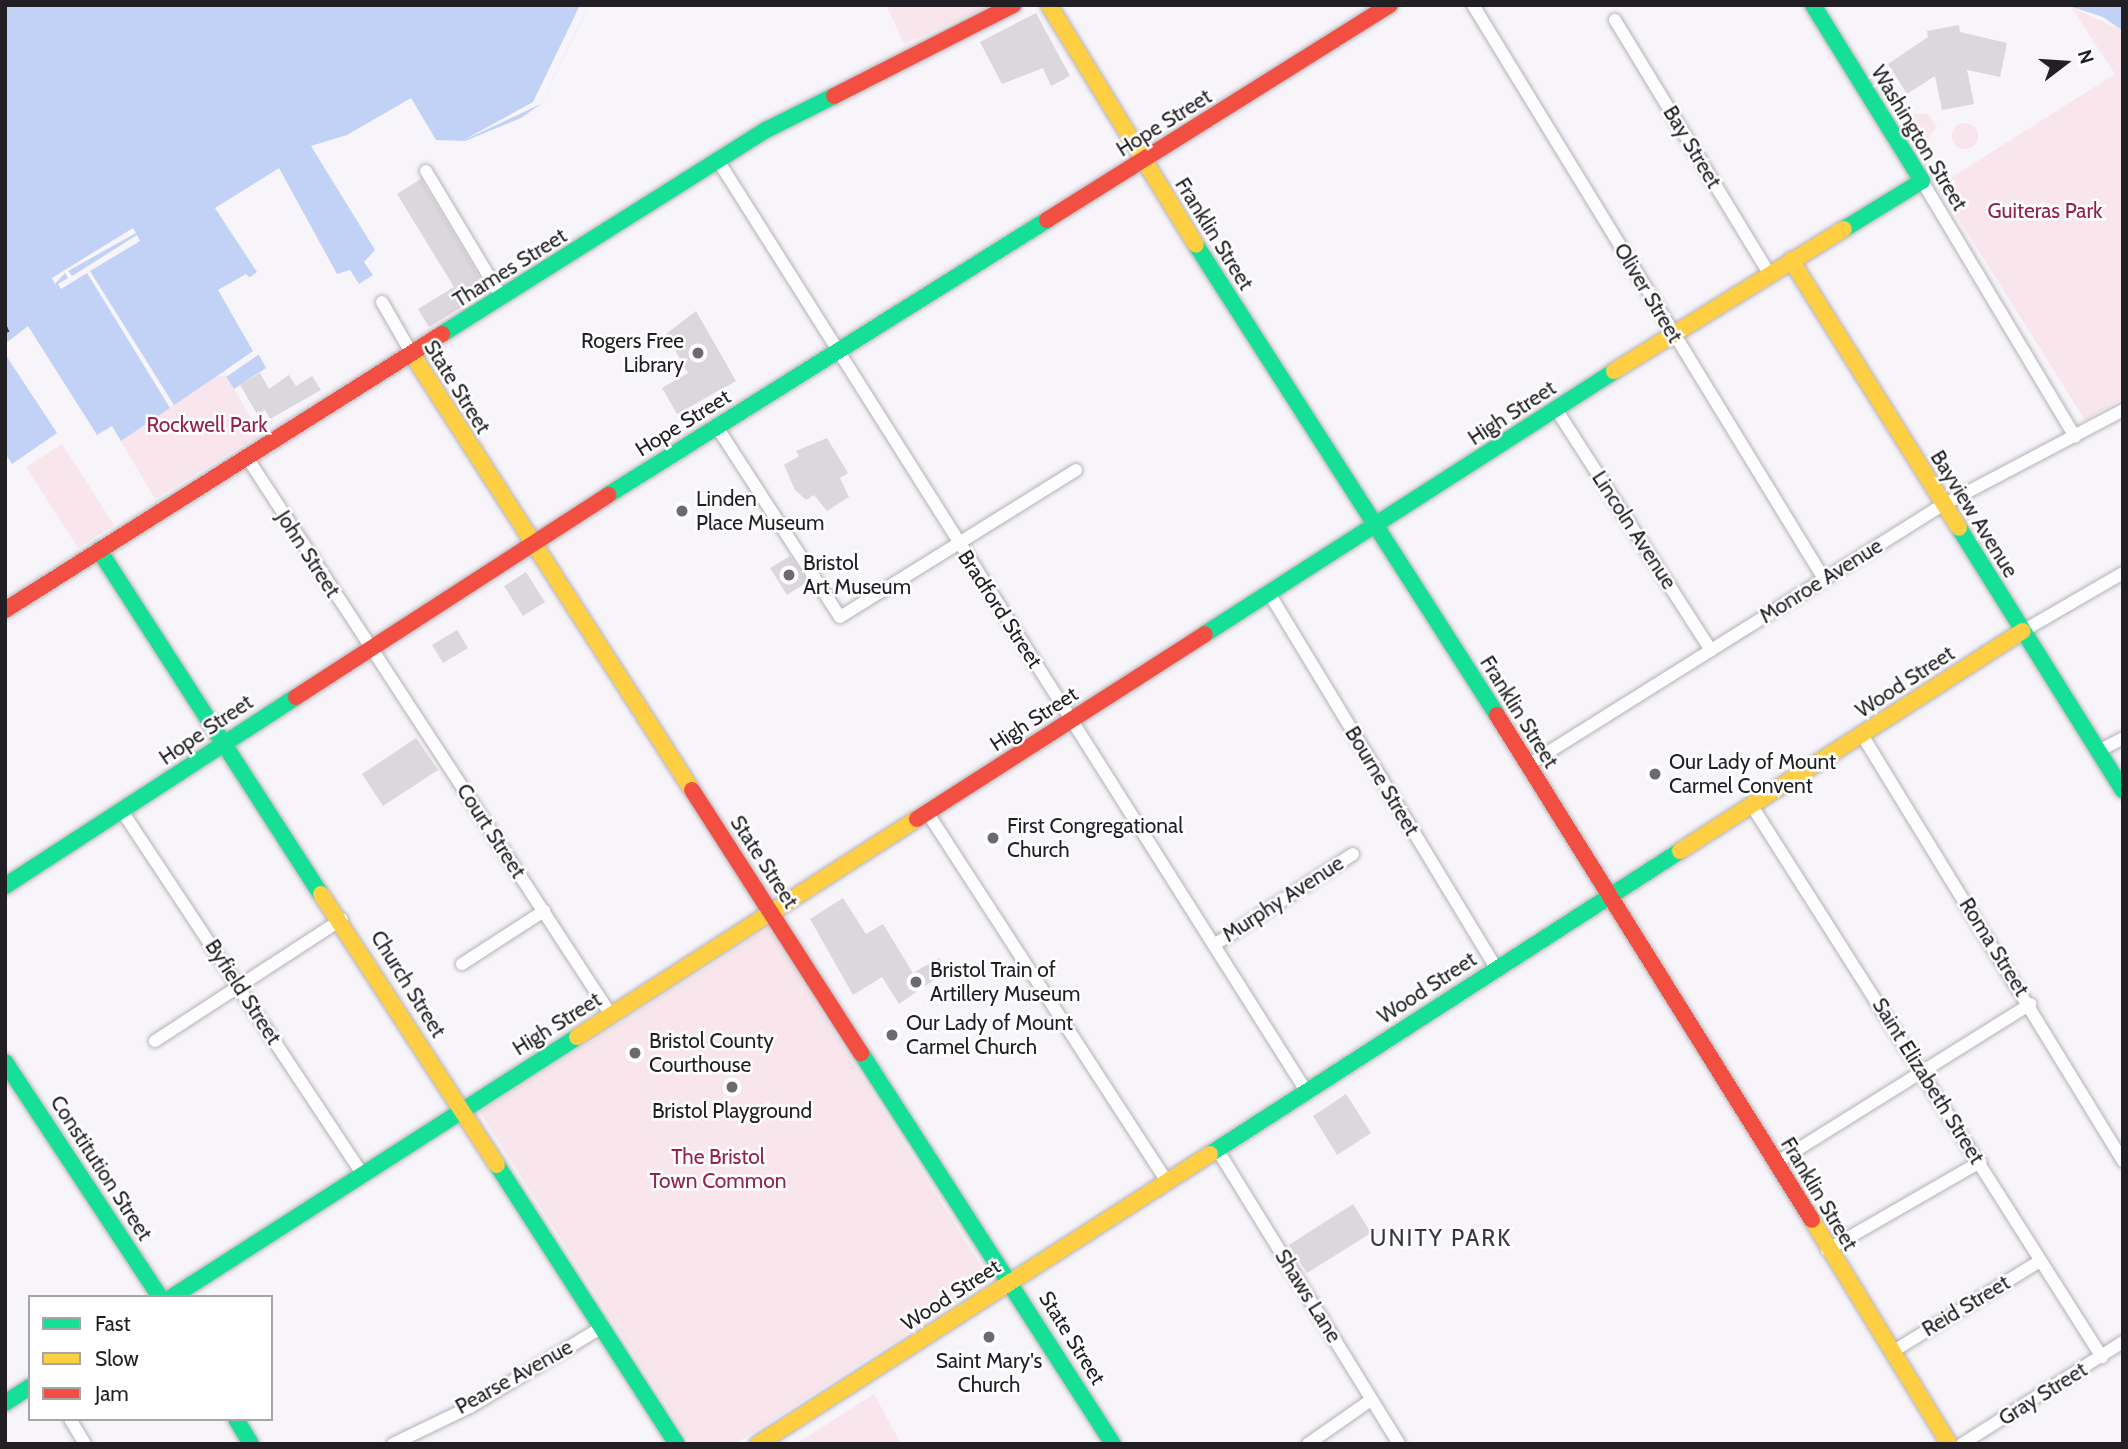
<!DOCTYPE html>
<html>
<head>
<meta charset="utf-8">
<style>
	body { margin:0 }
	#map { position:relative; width:2128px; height:1449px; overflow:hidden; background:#f7f4fa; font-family:Cabin,sans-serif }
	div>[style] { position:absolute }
	.green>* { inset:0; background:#f8e6ec }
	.round { border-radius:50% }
	.water>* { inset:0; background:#c2d2f6 }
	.pier>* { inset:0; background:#f7f4fa }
	.ferry>* { height:2px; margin-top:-1px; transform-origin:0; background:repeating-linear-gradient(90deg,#224ca5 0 9px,transparent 0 16px) }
	.building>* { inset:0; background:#dbd7dc }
	.roads { filter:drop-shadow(0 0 2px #b4b2b6) drop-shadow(0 0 2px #b4b2b6) }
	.street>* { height:12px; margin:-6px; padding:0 6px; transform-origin:6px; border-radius:6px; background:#fefdfe }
	.fast>* { height:16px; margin:-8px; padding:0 8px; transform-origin:8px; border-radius:8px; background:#16e098 }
	.slow>* { height:16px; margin:-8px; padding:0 8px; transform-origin:8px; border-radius:8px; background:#ffcf43 }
	.jam>* { height:16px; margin:-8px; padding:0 8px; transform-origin:8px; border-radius:8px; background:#f24e42 }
	.dots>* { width:19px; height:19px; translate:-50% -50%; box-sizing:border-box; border:4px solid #fff; border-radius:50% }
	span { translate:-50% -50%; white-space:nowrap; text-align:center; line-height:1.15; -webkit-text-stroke:5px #fff; paint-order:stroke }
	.street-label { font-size:21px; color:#211f23 }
	.park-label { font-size:21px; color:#93214b }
	.poi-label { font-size:21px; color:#211f23 }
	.right { translate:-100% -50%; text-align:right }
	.left { translate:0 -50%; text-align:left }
	.neighbourhood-label { font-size:23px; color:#3a353e; letter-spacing:2px }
	.frame { position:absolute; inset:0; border:7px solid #211f23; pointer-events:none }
	.legend { position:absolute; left:28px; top:1295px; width:245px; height:126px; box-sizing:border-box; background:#fff; border:2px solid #a6a5a7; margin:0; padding:9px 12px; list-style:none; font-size:21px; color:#211f23 }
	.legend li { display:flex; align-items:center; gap:14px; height:35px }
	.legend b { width:35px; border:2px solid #a6a5a7 }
	.north { position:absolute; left:2030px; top:28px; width:70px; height:70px; -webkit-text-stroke:5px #fff; paint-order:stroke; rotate:73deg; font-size:19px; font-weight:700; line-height:28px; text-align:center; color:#211f23 }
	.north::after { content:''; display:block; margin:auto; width:24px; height:32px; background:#211f23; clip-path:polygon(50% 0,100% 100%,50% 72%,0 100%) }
</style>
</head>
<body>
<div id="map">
	<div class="green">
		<div style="clip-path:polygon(886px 5px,992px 5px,904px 44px)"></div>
		<div style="clip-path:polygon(2071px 7px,2123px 31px,2123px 398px,2085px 420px,1938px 186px,2115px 74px)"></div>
		<div style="clip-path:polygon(1916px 113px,1927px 114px,1937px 126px,1924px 145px,1906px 119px)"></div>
		<div class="round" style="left:1952px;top:123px;width:26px;height:26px"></div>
		<div style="clip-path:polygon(266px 368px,234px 389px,261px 434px,155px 499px,115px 431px,201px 380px)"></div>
		<div style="clip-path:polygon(62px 444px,114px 525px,78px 548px,26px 467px)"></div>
		<div style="clip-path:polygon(768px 928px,990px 1280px,735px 1444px,691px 1444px,480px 1112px)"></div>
		<div style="clip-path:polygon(874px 1394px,901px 1444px,796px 1444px)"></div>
	</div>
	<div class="water">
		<div style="clip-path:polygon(5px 5px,589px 5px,541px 104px,521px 118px,465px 141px,436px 140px,411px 98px,347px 135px,311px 146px,375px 250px,364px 262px,373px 275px,359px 284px,350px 270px,337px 274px,279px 168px,215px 208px,257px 272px,226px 295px,266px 368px,234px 389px,223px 372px,121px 441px,112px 426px,97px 435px,28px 326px,5px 344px)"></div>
		<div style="clip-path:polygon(2066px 5px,2123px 5px,2123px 31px,2103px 17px)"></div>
		<div style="clip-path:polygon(7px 357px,57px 433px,12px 464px,5px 453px)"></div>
	</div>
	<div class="pier">
		<div style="clip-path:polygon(580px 5px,589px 5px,541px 104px,462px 141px,533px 102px)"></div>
		<div style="clip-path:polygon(133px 228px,136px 233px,68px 271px,72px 276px,137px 235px,140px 241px,90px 271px,174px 405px,170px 408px,87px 273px,61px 289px,58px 284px,68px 278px,65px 273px,55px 284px,52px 278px)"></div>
		<div style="clip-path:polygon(246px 274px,253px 281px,231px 296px,261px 353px,226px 377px,223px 372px,253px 351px,218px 290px)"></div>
	</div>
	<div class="ferry">
		<div style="left:5px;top:324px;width:13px;rotate:67deg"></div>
	</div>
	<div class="building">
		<div style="clip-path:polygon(1036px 13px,1070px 76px,1051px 86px,1043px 68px,1002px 84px,980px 42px)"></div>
		<div style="clip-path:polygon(1959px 25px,1960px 32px,2007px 43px,2000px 77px,1967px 70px,1974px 104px,1942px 110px,1935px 76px,1907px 94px,1888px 64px,1928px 37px,1927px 31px)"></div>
		<div style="clip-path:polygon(421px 179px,488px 291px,429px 327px,418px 309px,454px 287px,397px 194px)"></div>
		<div style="clip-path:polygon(696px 311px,736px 381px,677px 414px,662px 388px,688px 373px,666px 334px)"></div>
		<div style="clip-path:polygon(260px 373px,269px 389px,289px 375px,296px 386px,312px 376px,321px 390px,270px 419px,265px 410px,257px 414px,240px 385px)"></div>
		<div style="clip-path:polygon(827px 438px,848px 473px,840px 478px,849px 497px,827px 511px,814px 495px,806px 500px,795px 490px,784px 465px,799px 456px,796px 451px)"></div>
		<div style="clip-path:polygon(790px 556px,807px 582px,787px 595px,770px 568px)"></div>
		<div style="clip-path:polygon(526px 572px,545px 602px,523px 616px,504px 586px)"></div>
		<div style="clip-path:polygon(457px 630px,468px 648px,443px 663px,432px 645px)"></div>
		<div style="clip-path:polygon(416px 738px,438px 770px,383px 806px,362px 774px)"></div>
		<div style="clip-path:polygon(843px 898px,866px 934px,883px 924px,913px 973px,939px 958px,947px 971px,899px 1004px,882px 977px,853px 995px,810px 919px)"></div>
		<div style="clip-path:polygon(1346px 1094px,1371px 1133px,1337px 1155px,1313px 1116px)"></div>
		<div style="clip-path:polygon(1353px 1204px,1371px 1233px,1307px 1273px,1289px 1245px)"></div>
	</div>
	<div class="roads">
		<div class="street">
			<div style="left:1473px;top:5px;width:673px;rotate:58.55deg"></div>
			<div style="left:1615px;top:20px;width:296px;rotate:58.7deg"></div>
			<div style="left:719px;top:162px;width:1099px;rotate:57.71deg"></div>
			<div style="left:426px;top:171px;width:148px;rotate:59.1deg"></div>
			<div style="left:1922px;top:181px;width:298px;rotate:59.1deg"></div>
			<div style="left:382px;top:302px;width:60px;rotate:60deg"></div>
			<div style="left:1556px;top:409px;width:287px;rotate:57.3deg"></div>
			<div style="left:717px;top:427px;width:226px;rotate:57.1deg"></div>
			<div style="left:840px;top:617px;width:278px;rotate:-31.9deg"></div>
			<div style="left:248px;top:459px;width:664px;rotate:56.86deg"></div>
			<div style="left:1269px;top:593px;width:438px;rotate:58.8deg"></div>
			<div style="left:2023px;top:631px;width:116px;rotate:-30.1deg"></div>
			<div style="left:1862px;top:735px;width:500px;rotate:58.5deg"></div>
			<div style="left:2098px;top:751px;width:28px;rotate:-27deg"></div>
			<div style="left:1528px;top:765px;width:490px;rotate:-32.1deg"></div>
			<div style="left:1943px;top:505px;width:204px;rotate:-27.8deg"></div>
			<div style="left:1752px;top:806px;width:653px;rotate:57.58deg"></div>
			<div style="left:122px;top:811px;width:435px;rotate:56.5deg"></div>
			<div style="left:927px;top:812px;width:441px;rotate:57deg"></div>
			<div style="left:1214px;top:945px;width:166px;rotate:-33.2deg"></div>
			<div style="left:462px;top:964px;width:98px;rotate:-32.9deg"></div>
			<div style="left:155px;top:1041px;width:223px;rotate:-33.1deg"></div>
			<div style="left:1217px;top:1149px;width:347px;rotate:58.3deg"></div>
			<div style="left:1776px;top:1163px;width:300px;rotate:-32deg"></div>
			<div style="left:1827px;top:1250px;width:177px;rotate:-29.9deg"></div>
			<div style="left:1892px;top:1352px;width:174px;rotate:-31.6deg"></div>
			<div style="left:70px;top:1419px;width:29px;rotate:59deg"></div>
			<div style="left:393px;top:1444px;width:85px;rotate:-25.7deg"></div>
			<div style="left:470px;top:1407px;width:151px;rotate:-31.2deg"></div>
			<div style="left:1308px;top:1444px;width:77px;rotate:-34.9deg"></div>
			<div style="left:1962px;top:1444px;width:191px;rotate:-32.4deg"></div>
		</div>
		<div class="fast">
			<div style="left:1813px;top:5px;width:207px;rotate:58.2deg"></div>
			<div style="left:1922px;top:181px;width:92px;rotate:148.4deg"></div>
			<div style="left:1196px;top:245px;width:558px;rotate:57.36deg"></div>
			<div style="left:442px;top:334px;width:385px;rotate:-32.2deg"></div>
			<div style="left:768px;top:129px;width:74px;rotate:-26.6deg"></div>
			<div style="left:608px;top:495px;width:518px;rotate:-32.06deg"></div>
			<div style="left:1959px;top:528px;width:309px;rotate:58deg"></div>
			<div style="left:99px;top:550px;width:409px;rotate:57.2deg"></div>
			<div style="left:1205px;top:634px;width:486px;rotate:-32.7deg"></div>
			<div style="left:5px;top:886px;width:347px;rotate:-33deg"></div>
			<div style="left:861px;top:1053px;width:465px;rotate:57.2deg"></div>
			<div style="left:5px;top:1062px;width:282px;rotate:56.6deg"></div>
			<div style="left:1210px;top:1154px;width:559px;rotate:-32.81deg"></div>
			<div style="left:497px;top:1165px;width:332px;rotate:57.2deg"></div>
			<div style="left:172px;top:1297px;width:481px;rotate:-32.7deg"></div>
			<div style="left:5px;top:1403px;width:30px;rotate:-33deg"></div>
			<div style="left:236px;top:1419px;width:29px;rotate:59deg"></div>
		</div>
		<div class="slow">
			<div style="left:1049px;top:5px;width:281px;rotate:58.5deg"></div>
			<div style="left:1791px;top:260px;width:316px;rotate:57.9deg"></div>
			<div style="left:412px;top:354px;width:518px;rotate:57.29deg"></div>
			<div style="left:1614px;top:371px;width:270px;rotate:-31.7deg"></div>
			<div style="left:1680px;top:851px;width:407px;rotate:-32.7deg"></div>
			<div style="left:321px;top:894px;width:323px;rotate:57deg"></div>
			<div style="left:577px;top:1037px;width:404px;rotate:-32.7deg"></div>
			<div style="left:1812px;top:1220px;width:263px;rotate:58.5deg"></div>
			<div style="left:758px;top:1444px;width:537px;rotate:-32.68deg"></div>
		</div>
		<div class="jam">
			<div style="left:834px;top:96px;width:201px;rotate:-26.9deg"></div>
			<div style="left:1047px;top:220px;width:405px;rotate:-32.1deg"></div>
			<div style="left:5px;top:610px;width:517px;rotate:-32.28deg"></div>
			<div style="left:296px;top:697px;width:372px;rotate:-32.9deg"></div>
			<div style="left:1497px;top:715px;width:595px;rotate:58.05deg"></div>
			<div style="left:692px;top:790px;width:313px;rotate:57.3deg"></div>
			<div style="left:917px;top:819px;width:342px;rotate:-32.7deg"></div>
		</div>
	</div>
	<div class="dots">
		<div style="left:698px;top:353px;background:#6c6a6e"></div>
		<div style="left:682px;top:511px;background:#6c6a6e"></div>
		<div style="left:789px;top:575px;background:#6c6a6e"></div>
		<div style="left:1655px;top:774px;background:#6c6a6e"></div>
		<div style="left:993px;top:838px;background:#6c6a6e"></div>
		<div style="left:916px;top:982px;background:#6c6a6e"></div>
		<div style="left:892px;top:1035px;background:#6c6a6e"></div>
		<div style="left:635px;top:1053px;background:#6c6a6e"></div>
		<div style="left:732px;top:1087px;background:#6c6a6e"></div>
		<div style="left:989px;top:1337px;background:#6c6a6e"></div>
	</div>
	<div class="street-label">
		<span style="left:1164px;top:123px;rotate:-32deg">Hope Street</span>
		<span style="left:1919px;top:138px;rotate:59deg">Washington Street</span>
		<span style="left:1692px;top:147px;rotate:59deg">Bay Street</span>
		<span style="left:1214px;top:234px;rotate:58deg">Franklin Street</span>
		<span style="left:510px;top:268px;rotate:-32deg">Thames Street</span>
		<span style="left:1648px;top:293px;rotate:59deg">Oliver Street</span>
		<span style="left:457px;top:387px;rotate:58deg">State Street</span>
		<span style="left:1512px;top:413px;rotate:-33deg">High Street</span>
		<span style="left:683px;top:423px;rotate:-32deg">Hope Street</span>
		<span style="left:1974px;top:514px;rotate:58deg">Bayview Avenue</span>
		<span style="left:1634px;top:530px;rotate:57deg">Lincoln Avenue</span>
		<span style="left:308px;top:554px;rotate:57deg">John Street</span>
		<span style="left:1821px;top:581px;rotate:-32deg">Monroe Avenue</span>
		<span style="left:1000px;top:609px;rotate:57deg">Bradford Street</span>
		<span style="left:1905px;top:682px;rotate:-33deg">Wood Street</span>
		<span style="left:1519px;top:712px;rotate:58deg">Franklin Street</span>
		<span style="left:1034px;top:719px;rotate:-33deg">High Street</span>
		<span style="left:206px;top:730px;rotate:-34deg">Hope Street</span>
		<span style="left:1382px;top:781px;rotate:59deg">Bourne Street</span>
		<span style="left:491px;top:831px;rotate:57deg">Court Street</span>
		<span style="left:764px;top:862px;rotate:57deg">State Street</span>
		<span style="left:1283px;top:899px;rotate:-33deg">Murphy Avenue</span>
		<span style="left:1994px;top:947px;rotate:58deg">Roma Street</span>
		<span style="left:408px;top:984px;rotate:58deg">Church Street</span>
		<span style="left:1427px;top:988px;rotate:-33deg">Wood Street</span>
		<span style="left:243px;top:992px;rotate:57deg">Byfield Street</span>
		<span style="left:557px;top:1024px;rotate:-32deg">High Street</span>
		<span style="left:1928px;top:1081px;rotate:58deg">Saint Elizabeth Street</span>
		<span style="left:101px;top:1168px;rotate:57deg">Constitution Street</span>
		<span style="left:1819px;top:1194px;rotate:59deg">Franklin Street</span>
		<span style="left:951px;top:1295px;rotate:-33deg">Wood Street</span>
		<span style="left:1308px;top:1296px;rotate:58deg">Shaws Lane</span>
		<span style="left:1966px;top:1306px;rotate:-31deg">Reid Street</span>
		<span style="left:1072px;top:1338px;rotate:58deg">State Street</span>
		<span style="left:514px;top:1377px;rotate:-29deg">Pearse Avenue</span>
		<span style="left:2043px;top:1394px;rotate:-32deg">Gray Street</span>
	</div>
	<div class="park-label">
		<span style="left:2045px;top:211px">Guiteras Park</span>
		<span style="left:207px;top:425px">Rockwell Park</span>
		<span style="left:718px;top:1169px">The Bristol<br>Town Common</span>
	</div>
	<div class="poi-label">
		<span class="right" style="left:684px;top:353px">Rogers Free<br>Library</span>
		<span class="left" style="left:696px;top:511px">Linden<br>Place Museum</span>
		<span class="left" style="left:803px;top:575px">Bristol<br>Art Museum</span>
		<span class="left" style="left:1669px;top:774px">Our Lady of Mount<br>Carmel Convent</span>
		<span class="left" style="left:1007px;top:838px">First Congregational<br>Church</span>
		<span class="left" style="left:930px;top:982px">Bristol Train of<br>Artillery Museum</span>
		<span class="left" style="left:906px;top:1035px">Our Lady of Mount<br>Carmel Church</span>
		<span class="left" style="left:649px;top:1053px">Bristol County<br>Courthouse</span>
		<span style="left:732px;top:1111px">Bristol Playground</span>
		<span style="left:989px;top:1373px">Saint Mary's<br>Church</span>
	</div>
	<div class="neighbourhood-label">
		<span style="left:1441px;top:1238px">UNITY PARK</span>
	</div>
	<div class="frame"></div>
	<ul class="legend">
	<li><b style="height:9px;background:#16e098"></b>Fast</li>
	<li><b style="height:9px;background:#ffcf43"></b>Slow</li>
	<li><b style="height:9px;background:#f24e42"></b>Jam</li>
	</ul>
	<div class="north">N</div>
</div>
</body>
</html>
